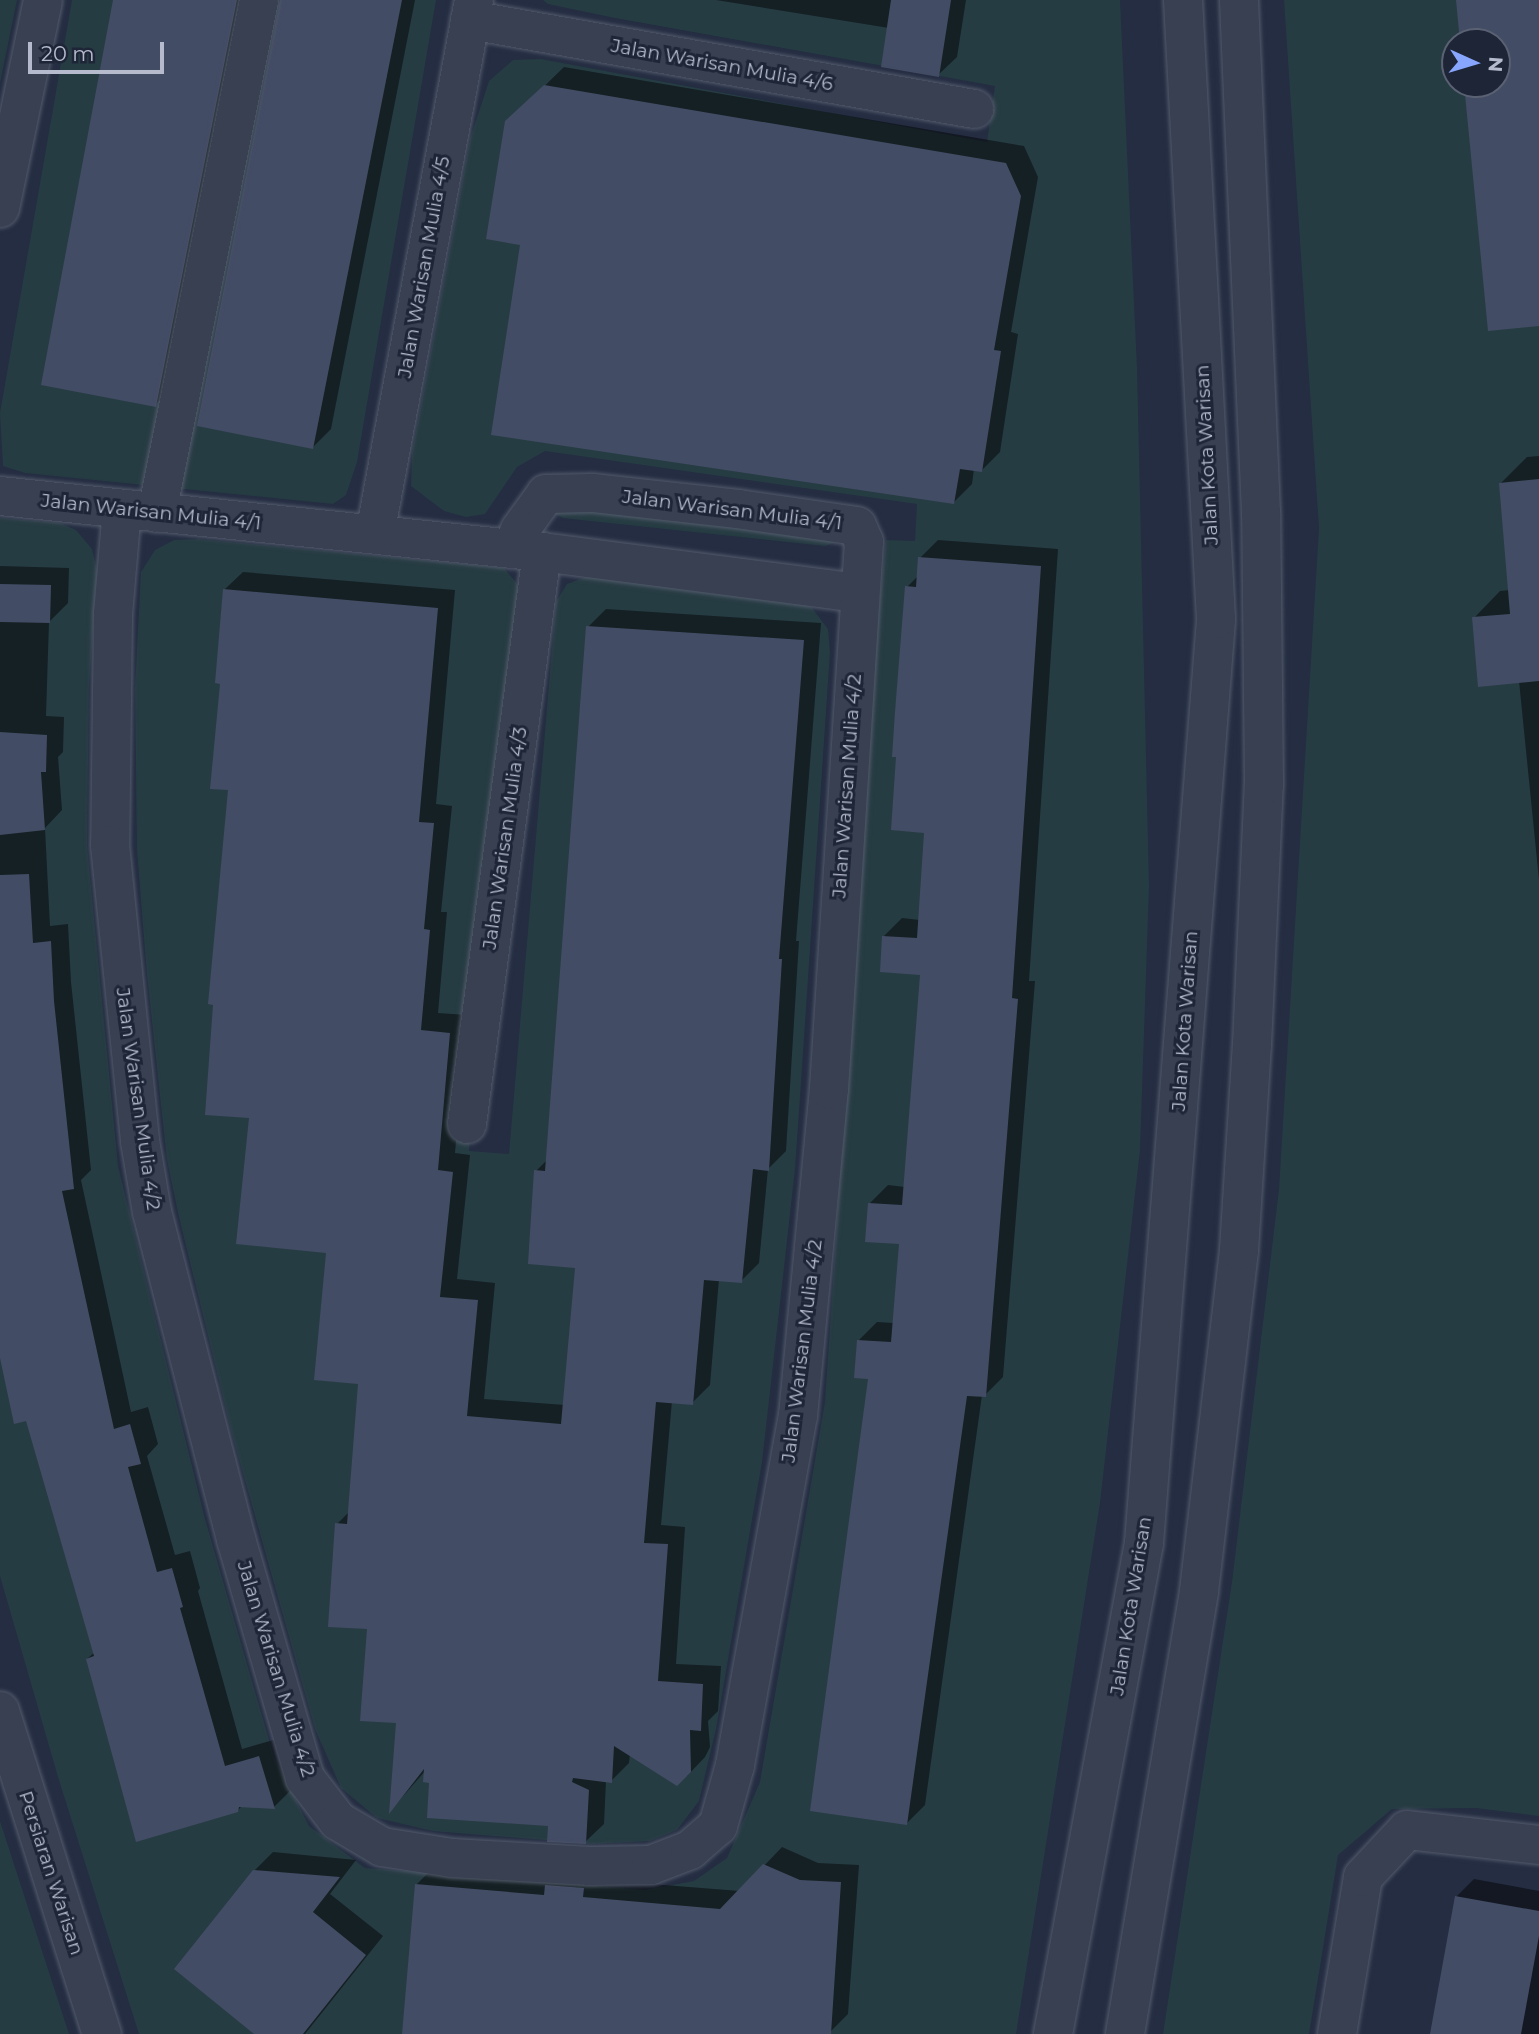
<!DOCTYPE html>
<html>
<head>
<meta charset="utf-8">
<style>
	body { margin:0 }
	#map { position:relative; width:1539px; height:2034px; overflow:hidden; background:#242d42; font-family:Montserrat,sans-serif }
	div>[style] { position:absolute }
	.green>* { inset:0; background:#263c43 }
	.shadow>* { inset:0; background:#0007 }
	.building>* { inset:0; background:#434c65 }
	.roads { filter:drop-shadow(0 0 2px #535b6c) drop-shadow(0 0 2px #535b6c) }
	.minor>* { height:38px; margin:-19px; padding:0 19px; transform-origin:19px; border-radius:19px; background:#394052 }
	span { translate:-50% -50%; white-space:nowrap; text-align:center; line-height:1.15; -webkit-text-stroke:6px #1d2537; paint-order:stroke }
	.street-label { font-size:19px; color:#b5bbcc }
	.north { position:absolute; left:1441px; top:28px; width:70px; height:70px; box-sizing:border-box; background:#1d2537; border:2px solid #5a6173; border-radius:50%; rotate:94deg; font-size:19px; font-weight:700; line-height:28px; text-align:center; color:#b5bbcc }
	.north::after { content:''; display:block; margin:auto; width:24px; height:32px; background:#88a6fe; clip-path:polygon(50% 0,100% 100%,50% 72%,0 100%) }
	.scale { position:absolute; left:28px; top:42px; width:136px; height:32px; box-sizing:border-box; border:4px solid #b5bbcc; border-top:0; padding-left:9px; font-size:21px; line-height:24px; white-space:nowrap; color:#b5bbcc; -webkit-text-stroke:5px #1d2537; paint-order:stroke }
</style>
</head>
<body>
<div id="map">
	<div class="green">
		<div style="clip-path:polygon(0 0,17px 0,0 83px)"></div>
		<div style="clip-path:polygon(72px 0,436px 0,357px 462px,346px 495px,333px 504px,25px 473px,3px 466px,0 413px)"></div>
		<div style="clip-path:polygon(543px 0,1120px 0,1137px 368px,1149px 886px,1140px 1150px,1100px 1503px,1016px 2034px,139px 2034px,58px 1777px,0 1576px,0 518px,60px 523px,76px 530px,92px 549px,97px 570px,89px 685px,87px 845px,118px 1166px,205px 1519px,274px 1757px,309px 1826px,365px 1868px,646px 1890px,694px 1881px,727px 1858px,760px 1782px,825px 1402px,876px 639px,886px 540px,915px 541px,917px 504px,545px 451px,517px 467px,485px 514px,466px 517px,444px 511px,411px 486px,412px 453px,470px 139px,489px 81px,513px 60px,541px 59px,987px 142px,995px 86px,615px 18px,548px 4px)"></div>
		<div style="clip-path:polygon(evenodd,1284px 0,1539px 0,1539px 1816px,1476px 1808px,1392px 1809px,1338px 1855px,1309px 2034px,1163px 2034px,1232px 1582px,1279px 1189px,1319px 528px,1284px 0,1455px 42px,1497px 42px,1497px 84px,1455px 84px,1455px 42px)"></div>
		<div style="clip-path:polygon(552px 504px,840px 540px,825px 546px,563px 518px,549px 510px)"></div>
		<div style="clip-path:polygon(198px 539px,504px 568px,520px 587px,469px 1151px,509px 1154px,556px 602px,567px 584px,586px 577px,795px 600px,812px 608px,828px 629px,830px 653px,795px 1170px,762px 1462px,716px 1729px,699px 1801px,677px 1830px,650px 1841px,593px 1844px,433px 1831px,377px 1818px,341px 1788px,315px 1729px,232px 1434px,179px 1217px,167px 1160px,147px 975px,137px 850px,135px 688px,141px 572px,155px 550px,174px 540px)"></div>
		<div style="clip-path:polygon(0 1821px,69px 2034px,0 2034px)"></div>
	</div>
	<div class="shadow">
		<div style="clip-path:polygon(115px 0,250px 0,173px 387px,155px 405px)"></div>
		<div style="clip-path:polygon(282px 0,415px 0,331px 429px,313px 447px)"></div>
		<div style="clip-path:polygon(716px 0,966px 0,957px 57px,938px 75px,889px 28px)"></div>
		<div style="clip-path:polygon(564px 67px,1024px 146px,1038px 177px,1011px 332px,1018px 334px,1000px 452px,982px 470px,974px 469px,972px 484px,954px 502px,522px 243px,526px 104px)"></div>
		<div style="clip-path:polygon(1539px 456px,1539px 880px,1519px 681px,1474px 618px,1500px 591px,1510px 590px,1500px 484px,1527px 457px)"></div>
		<div style="clip-path:polygon(938px 540px,1058px 549px,1029px 981px,1035px 981px,1003px 1377px,985px 1395px,982px 1395px,925px 1805px,907px 1823px,870px 1378px,859px 1340px,877px 1322px,894px 1323px,901px 1243px,870px 1203px,888px 1185px,905px 1187px,922px 973px,884px 936px,902px 918px,920px 920px,926px 831px,907px 587px,919px 575px,920px 558px)"></div>
		<div style="clip-path:polygon(0 566px,69px 568px,68px 603px,49px 622px,46px 716px,64px 717px,63px 752px,58px 757px,62px 810px,45px 828px,50px 926px,68px 924px,71px 982px,91px 1170px,81px 1180px,131px 1412px,148px 1407px,158px 1444px,147px 1456px,175px 1555px,190px 1551px,200px 1588px,198px 1591px,242px 1749px,277px 1739px,292px 1789px,274px 1807px,243px 1805px,237px 1811px,87px 1659px,95px 1652px,27px 1419px,0 1349px)"></div>
		<div style="clip-path:polygon(243px 572px,455px 590px,436px 804px,452px 806px,441px 912px,447px 912px,438px 1013px,467px 1015px,455px 1153px,470px 1155px,457px 1279px,495px 1283px,484px 1399px,565px 1405px,577px 1266px,536px 1171px,548px 1159px,588px 627px,606px 609px,821px 623px,796px 941px,799px 941px,786px 1151px,768px 1169px,759px 1263px,741px 1281px,719px 1279px,710px 1385px,692px 1403px,672px 1401px,661px 1525px,685px 1527px,676px 1664px,721px 1666px,718px 1711px,708px 1721px,710px 1747px,705px 1757px,687px 1776px,630px 1754px,629px 1763px,611px 1781px,606px 1781px,604px 1824px,585px 1842px,550px 1824px,431px 1781px,426px 1770px,391px 1810px,398px 1721px,337px 1524px,350px 1511px,360px 1382px,328px 1251px,251px 1117px,222px 682px,224px 590px)"></div>
		<div style="clip-path:polygon(782px 1847px,818px 1863px,859px 1865px,848px 2014px,828px 2034px,404px 2034px,416px 1885px,434px 1867px,740px 1891px)"></div>
		<div style="clip-path:polygon(273px 1852px,356px 1860px,330px 1894px,383px 1936px,305px 2034px,257px 2034px,254px 1871px)"></div>
		<div style="clip-path:polygon(1474px 1879px,1539px 1891px,1539px 2034px,1432px 2034px,1456px 1897px)"></div>
	</div>
	<div class="building">
		<div style="clip-path:polygon(113px 0,237px 0,156px 407px,41px 385px)"></div>
		<div style="clip-path:polygon(280px 0,402px 0,313px 449px,197px 426px)"></div>
		<div style="clip-path:polygon(891px 0,951px 0,939px 77px,881px 67px)"></div>
		<div style="clip-path:polygon(1456px 0,1539px 0,1539px 326px,1488px 331px,1464px 84px,1497px 84px,1497px 42px,1460px 42px)"></div>
		<div style="clip-path:polygon(544px 85px,1006px 163px,1021px 196px,994px 350px,1001px 351px,982px 472px,960px 469px,954px 504px,491px 435px,520px 245px,486px 239px,505px 121px)"></div>
		<div style="clip-path:polygon(1539px 479px,1539px 681px,1478px 687px,1472px 617px,1510px 614px,1499px 483px)"></div>
		<div style="clip-path:polygon(918px 557px,1041px 566px,1012px 998px,1018px 999px,986px 1397px,967px 1396px,907px 1825px,810px 1811px,868px 1379px,854px 1378px,857px 1340px,891px 1342px,899px 1244px,865px 1242px,868px 1203px,902px 1205px,920px 975px,880px 972px,882px 936px,917px 938px,924px 833px,891px 830px,896px 757px,892px 757px,895px 712px,905px 586px,916px 587px)"></div>
		<div style="clip-path:polygon(0 584px,51px 585px,50px 623px,0 622px)"></div>
		<div style="clip-path:polygon(223px 589px,438px 608px,419px 822px,434px 823px,424px 929px,430px 930px,421px 1030px,450px 1033px,438px 1170px,453px 1172px,440px 1297px,478px 1300px,467px 1416px,561px 1424px,575px 1268px,528px 1264px,534px 1170px,545px 1171px,586px 626px,804px 640px,779px 959px,782px 959px,769px 1171px,753px 1169px,742px 1283px,704px 1280px,693px 1405px,656px 1402px,644px 1543px,668px 1544px,658px 1681px,703px 1684px,701px 1731px,690px 1730px,691px 1772px,677px 1786px,614px 1746px,612px 1783px,573px 1778px,572px 1782px,589px 1790px,586px 1844px,547px 1842px,548px 1826px,427px 1818px,429px 1783px,423px 1782px,424px 1769px,389px 1814px,396px 1723px,360px 1721px,367px 1629px,328px 1627px,335px 1523px,347px 1524px,358px 1384px,314px 1380px,326px 1253px,236px 1244px,249px 1118px,205px 1115px,213px 1005px,208px 1004px,228px 790px,210px 789px,220px 684px,215px 683px)"></div>
		<div style="clip-path:polygon(0 732px,47px 735px,46px 772px,41px 772px,45px 830px,0 835px)"></div>
		<div style="clip-path:polygon(29px 874px,33px 943px,51px 941px,54px 1001px,74px 1189px,62px 1191px,114px 1429px,130px 1424px,141px 1464px,128px 1467px,157px 1572px,172px 1568px,183px 1607px,180px 1608px,225px 1766px,259px 1756px,275px 1809px,239px 1807px,238px 1812px,136px 1842px,86px 1659px,94px 1656px,26px 1421px,14px 1424px,0 1358px,0 875px)"></div>
		<div style="clip-path:polygon(763px 1864px,800px 1880px,841px 1882px,831px 2034px,402px 2034px,415px 1884px,544px 1895px,545px 1885px,584px 1888px,583px 1897px,720px 1909px)"></div>
		<div style="clip-path:polygon(253px 1870px,340px 1877px,313px 1912px,366px 1955px,303px 2034px,254px 2034px,174px 1969px)"></div>
		<div style="clip-path:polygon(1455px 1896px,1539px 1911px,1539px 1936px,1521px 2034px,1430px 2034px)"></div>
	</div>
	<div class="roads">
		<div class="minor">
			<div style="left:470px;top:20px;width:512px;rotate:10.01deg"></div>
			<div style="left:0;top:208px;width:212px;rotate:-78.3deg"></div>
			<div style="left:0;top:496px;width:545px;rotate:5.9deg"></div>
			<div style="left:542px;top:552px;width:320px;rotate:7.4deg"></div>
			<div style="left:122px;top:509px;width:106px;rotate:94.9deg"></div>
			<div style="left:113px;top:615px;width:230px;rotate:90.7deg"></div>
			<div style="left:110px;top:845px;width:298px;rotate:84.2deg"></div>
			<div style="left:140px;top:1141px;width:72px;rotate:80.4deg"></div>
			<div style="left:152px;top:1212px;width:338px;rotate:75.6deg"></div>
			<div style="left:236px;top:1539px;width:249px;rotate:73.9deg"></div>
			<div style="left:305px;top:1778px;width:54px;rotate:52.5deg"></div>
			<div style="left:338px;top:1821px;width:51px;rotate:30.6deg"></div>
			<div style="left:382px;top:1847px;width:71px;rotate:8.9deg"></div>
			<div style="left:452px;top:1858px;width:138px;rotate:3.3deg"></div>
			<div style="left:590px;top:1866px;width:61px;rotate:-0.9deg"></div>
			<div style="left:651px;top:1865px;width:42px;rotate:-21deg"></div>
			<div style="left:690px;top:1850px;width:37px;rotate:-41deg"></div>
			<div style="left:718px;top:1826px;width:63px;rotate:-74.4deg"></div>
			<div style="left:735px;top:1765px;width:355px;rotate:-79.8deg"></div>
			<div style="left:798px;top:1416px;width:328px;rotate:-84.6deg"></div>
			<div style="left:829px;top:1089px;width:548px;rotate:-86.34deg"></div>
			<div style="left:864px;top:542px;width:17px;rotate:-114deg"></div>
			<div style="left:857px;top:526px;width:120px;rotate:-171.9deg"></div>
			<div style="left:738px;top:509px;width:147px;rotate:-173.7deg"></div>
			<div style="left:592px;top:493px;width:46px;rotate:178.8deg"></div>
			<div style="left:546px;top:494px;width:44px;rotate:125.8deg"></div>
			<div style="left:520px;top:530px;width:21px;rotate:113deg"></div>
			<div style="left:157px;top:513px;width:523px;rotate:-78.75deg"></div>
			<div style="left:375px;top:534px;width:543px;rotate:-79.5deg"></div>
			<div style="left:467px;top:1124px;width:577px;rotate:-82.53deg"></div>
			<div style="left:0;top:1711px;width:339px;rotate:72.5deg"></div>
			<div style="left:1053px;top:2034px;width:499px;rotate:-79.5deg"></div>
			<div style="left:1144px;top:1543px;width:927px;rotate:-85.54deg"></div>
			<div style="left:1216px;top:619px;width:620px;rotate:-93.05deg"></div>
			<div style="left:1125px;top:2034px;width:449px;rotate:-80.5deg"></div>
			<div style="left:1199px;top:1591px;width:343px;rotate:-83.3deg"></div>
			<div style="left:1239px;top:1250px;width:205px;rotate:-86.4deg"></div>
			<div style="left:1252px;top:1045px;width:260px;rotate:-87.4deg"></div>
			<div style="left:1264px;top:785px;width:272px;rotate:-90.6deg"></div>
			<div style="left:1261px;top:513px;width:513px;rotate:-92.46deg"></div>
			<div style="left:1337px;top:2034px;width:159px;rotate:-80.6deg"></div>
			<div style="left:1363px;top:1877px;width:64px;rotate:-46.9deg"></div>
			<div style="left:1407px;top:1830px;width:133px;rotate:6.5deg"></div>
		</div>
	</div>
	<div class="street-label">
		<span style="left:722px;top:65px;rotate:10deg">Jalan Warisan Mulia 4/6</span>
		<span style="left:424px;top:267px;rotate:-80deg">Jalan Warisan Mulia 4/5</span>
		<span style="left:1207px;top:455px;rotate:-93deg">Jalan Kota Warisan</span>
		<span style="left:732px;top:510px;rotate:7deg">Jalan Warisan Mulia 4/1</span>
		<span style="left:151px;top:512px;rotate:6deg">Jalan Warisan Mulia 4/1</span>
		<span style="left:847px;top:786px;rotate:-86deg">Jalan Warisan Mulia 4/2</span>
		<span style="left:505px;top:838px;rotate:-82deg">Jalan Warisan Mulia 4/3</span>
		<span style="left:1185px;top:1021px;rotate:-86deg">Jalan Kota Warisan</span>
		<span style="left:138px;top:1099px;rotate:82deg">Jalan Warisan Mulia 4/2</span>
		<span style="left:802px;top:1351px;rotate:-83deg">Jalan Warisan Mulia 4/2</span>
		<span style="left:1131px;top:1606px;rotate:-81deg">Jalan Kota Warisan</span>
		<span style="left:276px;top:1669px;rotate:73deg">Jalan Warisan Mulia 4/2</span>
		<span style="left:51px;top:1873px;rotate:72deg">Persiaran Warisan</span>
	</div>
	<div class="north">N</div>
	<div class="scale">20 m</div>
</div>
</body>
</html>
